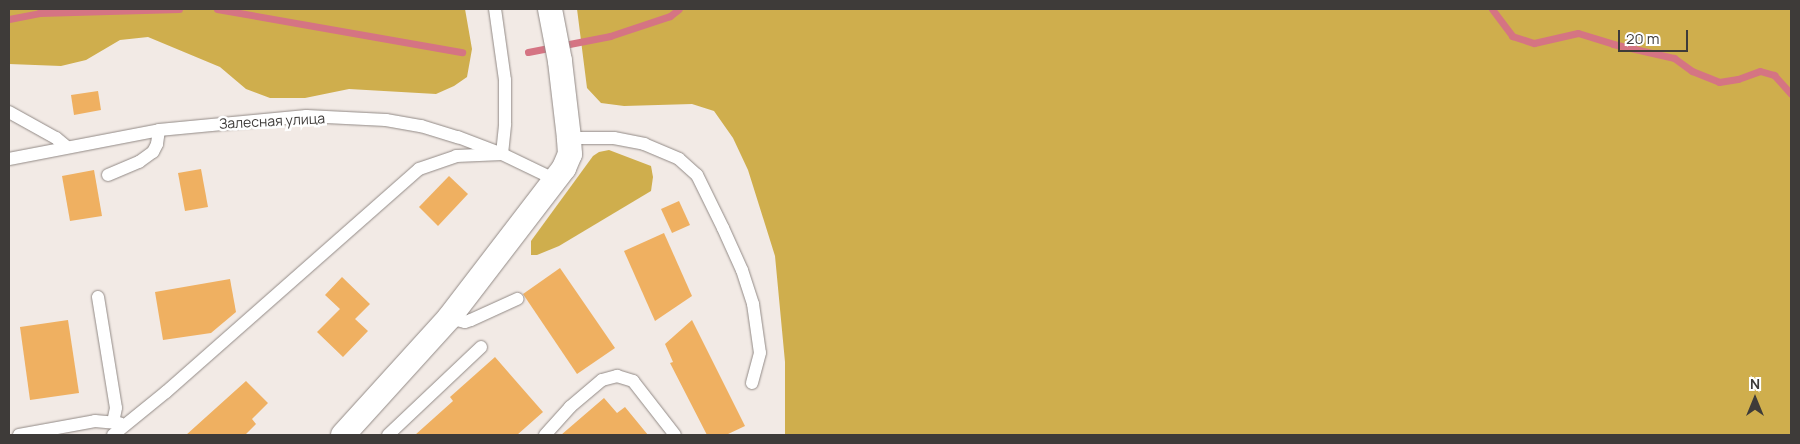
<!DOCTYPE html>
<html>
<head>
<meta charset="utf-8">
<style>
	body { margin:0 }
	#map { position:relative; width:1800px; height:444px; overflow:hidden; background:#f2eae5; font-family:Manrope,sans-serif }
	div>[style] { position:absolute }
	.forest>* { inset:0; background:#cfae4d }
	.stream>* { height:7px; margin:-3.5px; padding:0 3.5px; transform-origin:3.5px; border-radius:3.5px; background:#d57483 }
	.building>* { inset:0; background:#efb061 }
	.roads { filter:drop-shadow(0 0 1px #928a86) drop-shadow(0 0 1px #928a86) }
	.service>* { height:12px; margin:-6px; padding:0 6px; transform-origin:6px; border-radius:6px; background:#fff }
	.minor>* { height:24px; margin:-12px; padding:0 12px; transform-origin:12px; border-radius:12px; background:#fff }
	span { translate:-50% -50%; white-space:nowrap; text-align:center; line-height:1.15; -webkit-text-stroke:5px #fff; paint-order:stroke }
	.street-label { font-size:14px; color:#3e3b39 }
	.frame { position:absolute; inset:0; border:10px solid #3e3b39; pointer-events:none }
	.north { position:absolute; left:1730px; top:374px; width:50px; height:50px; -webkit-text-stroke:4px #fff; paint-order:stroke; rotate:0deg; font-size:14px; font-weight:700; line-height:20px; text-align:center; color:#3e3b39 }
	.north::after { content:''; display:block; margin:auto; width:18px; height:22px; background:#3e3b39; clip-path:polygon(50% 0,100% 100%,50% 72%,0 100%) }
	.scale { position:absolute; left:1618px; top:30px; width:70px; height:22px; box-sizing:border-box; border:2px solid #3e3b39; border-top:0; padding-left:6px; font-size:15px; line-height:18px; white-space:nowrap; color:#3e3b39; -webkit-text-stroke:4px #fff; paint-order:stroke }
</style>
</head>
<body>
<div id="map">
	<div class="forest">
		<div style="clip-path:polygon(9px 9px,465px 9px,472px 49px,467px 77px,454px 86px,436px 94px,349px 89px,305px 98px,270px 98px,246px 89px,220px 67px,148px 37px,120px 40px,86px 60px,61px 66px,9px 64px)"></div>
		<div style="clip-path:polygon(577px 9px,1791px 9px,1791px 435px,785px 435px,785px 362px,775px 256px,748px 170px,733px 138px,714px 111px,692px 104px,624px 106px,601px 103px,587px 88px)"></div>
		<div style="clip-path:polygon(609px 150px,651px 166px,653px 177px,651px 191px,559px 246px,537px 255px,531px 255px,531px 241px,593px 156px,599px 152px)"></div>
	</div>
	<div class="stream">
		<div style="left:217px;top:9px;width:249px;rotate:10deg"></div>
		<div style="left:1492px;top:9px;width:34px;rotate:53deg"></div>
		<div style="left:1512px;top:36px;width:23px;rotate:18deg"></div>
		<div style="left:1534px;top:43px;width:45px;rotate:-12.8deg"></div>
		<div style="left:1578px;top:33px;width:37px;rotate:17deg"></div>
		<div style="left:1613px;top:44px;width:63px;rotate:12.9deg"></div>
		<div style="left:1674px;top:58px;width:22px;rotate:36deg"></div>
		<div style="left:1692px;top:71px;width:29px;rotate:22deg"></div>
		<div style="left:1719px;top:82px;width:19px;rotate:-9deg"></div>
		<div style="left:1738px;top:79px;width:23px;rotate:-20deg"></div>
		<div style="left:1760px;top:71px;width:15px;rotate:16deg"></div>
		<div style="left:1774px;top:75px;width:25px;rotate:48deg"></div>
		<div style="left:9px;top:19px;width:31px;rotate:-11deg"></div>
		<div style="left:39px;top:13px;width:140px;rotate:-1.6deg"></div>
		<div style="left:528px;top:52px;width:84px;rotate:-11deg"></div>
		<div style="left:610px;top:36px;width:63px;rotate:-18.4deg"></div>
		<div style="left:670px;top:16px;width:11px;rotate:-38deg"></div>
	</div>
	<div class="building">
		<div style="clip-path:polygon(98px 91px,101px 110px,74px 115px,71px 95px)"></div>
		<div style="clip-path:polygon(201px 169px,208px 207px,185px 211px,178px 173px)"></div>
		<div style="clip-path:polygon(94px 170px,102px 216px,70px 221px,62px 176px)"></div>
		<div style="clip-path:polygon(449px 176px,468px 194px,438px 226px,419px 207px)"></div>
		<div style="clip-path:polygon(679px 201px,690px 225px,672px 233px,661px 209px)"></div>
		<div style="clip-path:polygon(664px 233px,692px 296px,655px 321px,624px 251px)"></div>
		<div style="clip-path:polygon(560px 268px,615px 348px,577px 374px,523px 294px)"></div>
		<div style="clip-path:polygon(342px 277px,370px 304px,355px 319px,368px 331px,343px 357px,317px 332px,340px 309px,325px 295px)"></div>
		<div style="clip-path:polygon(230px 279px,236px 312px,211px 333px,163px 340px,155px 292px)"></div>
		<div style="clip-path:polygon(68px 320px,79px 393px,30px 400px,20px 327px)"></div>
		<div style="clip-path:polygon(692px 320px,745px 426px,726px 435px,707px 435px,670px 363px,673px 362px,665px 344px)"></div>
		<div style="clip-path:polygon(495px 357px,543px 412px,517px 435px,415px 435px,453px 401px,450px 397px)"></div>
		<div style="clip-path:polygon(246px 381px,268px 403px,252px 419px,256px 424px,245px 435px,186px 435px)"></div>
		<div style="clip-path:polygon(604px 398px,617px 413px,625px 407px,648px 435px,561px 435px)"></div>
	</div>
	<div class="roads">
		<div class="service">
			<div style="left:9px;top:112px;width:54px;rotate:29deg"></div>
			<div style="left:56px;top:138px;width:14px;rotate:39deg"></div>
			<div style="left:569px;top:138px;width:45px"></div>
			<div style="left:614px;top:138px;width:31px;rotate:11deg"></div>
			<div style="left:644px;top:144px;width:38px;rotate:23deg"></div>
			<div style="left:679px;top:159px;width:24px;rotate:42deg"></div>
			<div style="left:697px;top:175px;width:59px;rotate:63.9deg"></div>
			<div style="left:723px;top:228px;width:46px;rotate:65.7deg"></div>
			<div style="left:742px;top:270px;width:36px;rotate:72deg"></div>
			<div style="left:753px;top:304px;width:49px;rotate:81.9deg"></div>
			<div style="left:760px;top:353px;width:31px;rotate:105deg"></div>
			<div style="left:9px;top:159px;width:153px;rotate:-10.9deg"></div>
			<div style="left:159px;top:130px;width:148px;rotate:-5.4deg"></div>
			<div style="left:306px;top:116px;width:80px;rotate:2.9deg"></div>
			<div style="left:386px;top:120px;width:36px;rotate:10deg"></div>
			<div style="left:421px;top:126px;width:39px;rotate:17deg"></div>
			<div style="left:458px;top:137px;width:47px;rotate:21.1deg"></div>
			<div style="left:502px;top:154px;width:60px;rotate:25.7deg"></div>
			<div style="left:108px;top:175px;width:34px;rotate:-23deg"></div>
			<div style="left:139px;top:162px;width:17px;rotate:-36deg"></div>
			<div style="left:153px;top:152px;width:9px;rotate:-63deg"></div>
			<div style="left:157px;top:144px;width:14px;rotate:-82deg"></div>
			<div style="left:98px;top:297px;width:112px;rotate:80.8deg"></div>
			<div style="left:116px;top:408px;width:14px;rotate:102deg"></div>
			<div style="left:449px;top:318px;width:16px;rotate:14deg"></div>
			<div style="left:465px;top:322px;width:6px;rotate:-18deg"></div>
			<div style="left:471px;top:320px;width:51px;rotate:-24.5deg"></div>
			<div style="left:19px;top:435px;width:77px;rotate:-10.4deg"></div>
			<div style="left:95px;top:421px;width:25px;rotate:5deg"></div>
			<div style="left:113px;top:435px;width:68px;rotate:-39.1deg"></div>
			<div style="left:166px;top:392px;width:337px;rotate:-41.4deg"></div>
			<div style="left:419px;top:169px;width:39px;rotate:-19deg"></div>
			<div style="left:456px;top:156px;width:46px;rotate:-2.5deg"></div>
			<div style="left:502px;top:154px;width:30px;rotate:-84deg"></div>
			<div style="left:505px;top:124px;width:44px;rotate:-90deg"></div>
			<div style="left:505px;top:80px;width:72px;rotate:-98deg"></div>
			<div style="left:388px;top:435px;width:128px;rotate:-43.4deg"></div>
			<div style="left:545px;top:435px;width:38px;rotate:-48deg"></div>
			<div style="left:570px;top:407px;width:42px;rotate:-40.2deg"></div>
			<div style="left:602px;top:380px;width:16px;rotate:-15deg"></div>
			<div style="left:617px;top:376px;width:17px;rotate:17deg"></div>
			<div style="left:633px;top:381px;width:68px;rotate:52.1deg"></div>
		</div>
		<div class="minor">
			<div style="left:343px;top:435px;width:158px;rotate:-47.8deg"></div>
			<div style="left:449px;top:318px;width:189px;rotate:-52.5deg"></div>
			<div style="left:564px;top:168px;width:15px;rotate:-67deg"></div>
			<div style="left:570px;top:154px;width:16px;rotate:-94deg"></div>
			<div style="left:569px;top:138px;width:78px;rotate:-96.7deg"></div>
			<div style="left:560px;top:61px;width:53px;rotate:-100.9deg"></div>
		</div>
	</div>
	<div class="street-label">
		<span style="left:272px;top:121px;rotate:-3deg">Залесная улица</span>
	</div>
	<div class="frame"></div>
	<div class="north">N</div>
	<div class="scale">20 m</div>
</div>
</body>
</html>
